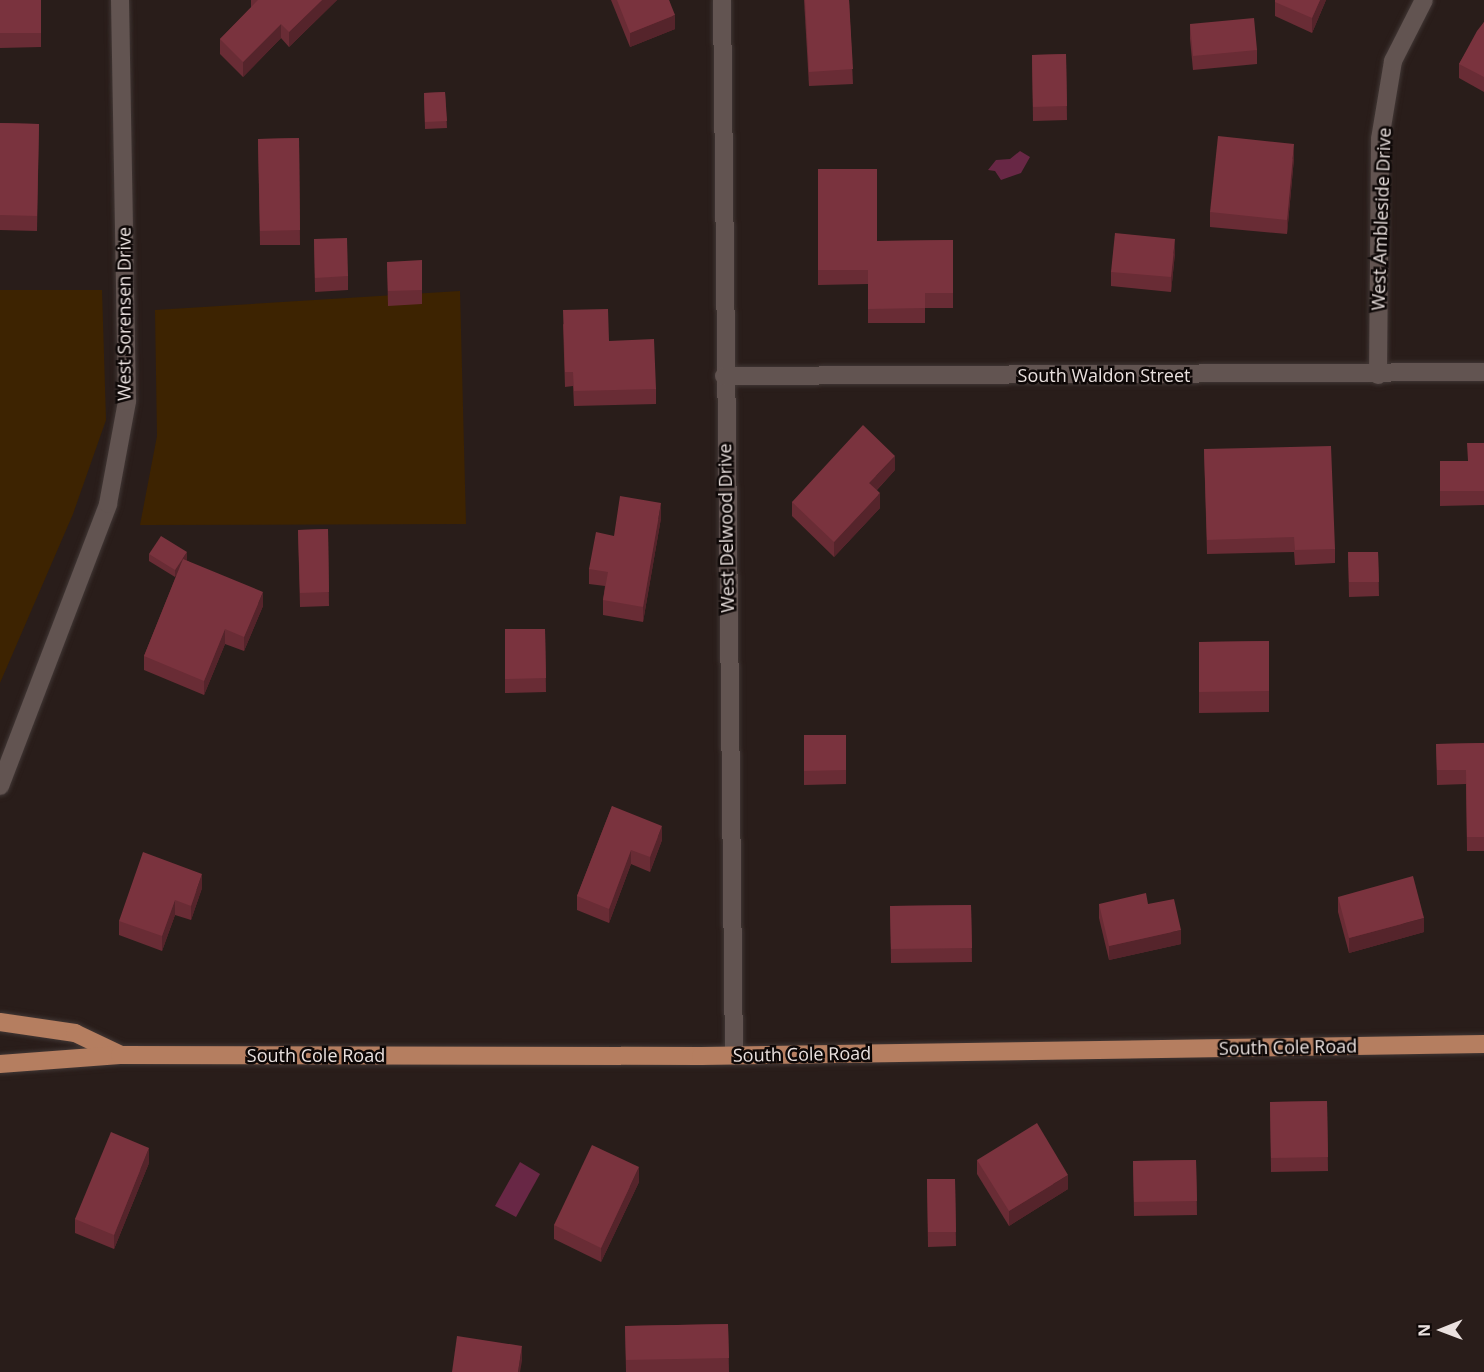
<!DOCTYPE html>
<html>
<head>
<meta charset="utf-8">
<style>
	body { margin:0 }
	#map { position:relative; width:1484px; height:1372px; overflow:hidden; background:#291d1a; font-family:"Open Sans",sans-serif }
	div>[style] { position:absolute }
	.green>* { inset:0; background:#3d2301 }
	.water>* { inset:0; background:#682745 }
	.roads { filter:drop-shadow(0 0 2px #413735) drop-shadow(0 0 2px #413735) }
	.minor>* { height:18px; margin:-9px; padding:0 9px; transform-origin:9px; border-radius:9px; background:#625451 }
	.major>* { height:18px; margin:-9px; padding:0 9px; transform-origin:9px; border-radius:9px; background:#b57e60 }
	.wall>* { inset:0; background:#692c35 }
	.shaded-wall>* { inset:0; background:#55242b }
	.building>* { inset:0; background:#7a333e }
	span { translate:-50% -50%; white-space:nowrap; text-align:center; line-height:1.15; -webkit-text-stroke:5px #0e0807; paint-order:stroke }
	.street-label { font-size:18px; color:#eae1df }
	.north { position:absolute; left:1412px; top:1300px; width:60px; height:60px; -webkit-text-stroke:4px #0e0807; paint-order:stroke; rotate:269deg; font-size:16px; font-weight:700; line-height:24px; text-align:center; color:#eae1df }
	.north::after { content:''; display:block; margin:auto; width:21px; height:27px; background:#eae1df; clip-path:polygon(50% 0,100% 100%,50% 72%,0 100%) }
</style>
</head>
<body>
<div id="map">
	<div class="green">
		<div style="clip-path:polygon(0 290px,102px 290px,106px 420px,73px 514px,0 683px)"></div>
		<div style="clip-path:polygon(460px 291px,466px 524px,140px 525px,157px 436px,155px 310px)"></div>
	</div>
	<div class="water">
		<div style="clip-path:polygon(1020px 151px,1030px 157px,1021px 173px,1001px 180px,995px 171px,988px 170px,996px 160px,1010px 159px)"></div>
		<div style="clip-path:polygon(520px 1162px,540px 1174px,516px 1217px,495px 1206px)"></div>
	</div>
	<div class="roads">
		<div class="minor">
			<div style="left:722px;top:0;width:1055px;rotate:89.35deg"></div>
			<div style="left:1378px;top:375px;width:236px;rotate:-89.5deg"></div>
			<div style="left:1380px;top:139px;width:79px;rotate:-80.5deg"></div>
			<div style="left:1393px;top:61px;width:68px;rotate:-63.1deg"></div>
			<div style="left:724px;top:376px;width:760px;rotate:-0.3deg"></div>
			<div style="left:0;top:786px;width:302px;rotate:-69deg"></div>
			<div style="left:108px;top:504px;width:105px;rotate:-79.5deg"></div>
			<div style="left:127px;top:401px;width:401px;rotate:-91deg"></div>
		</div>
		<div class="major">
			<div style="left:0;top:1022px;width:76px;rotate:8.3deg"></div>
			<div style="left:75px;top:1033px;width:49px;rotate:25.5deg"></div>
			<div style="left:0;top:1064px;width:120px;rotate:-4.3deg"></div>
			<div style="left:120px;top:1055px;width:581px;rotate:0.1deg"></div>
			<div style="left:701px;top:1056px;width:783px;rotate:-0.88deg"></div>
		</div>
	</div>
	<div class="wall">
		<div style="clip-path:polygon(0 0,41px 0,41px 47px,0 48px)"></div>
		<div style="clip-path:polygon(251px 0,337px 0,289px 47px,281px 38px,243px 77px,220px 54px,220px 39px,251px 8px)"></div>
		<div style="clip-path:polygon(611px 0,669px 0,675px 29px,630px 47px)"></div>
		<div style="clip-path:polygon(804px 0,849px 0,853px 84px,809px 86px)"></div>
		<div style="clip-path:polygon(1275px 0,1326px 0,1312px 33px,1275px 16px)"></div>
		<div style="clip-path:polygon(1484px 22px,1484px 92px,1459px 78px,1459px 64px)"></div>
		<div style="clip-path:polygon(1190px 24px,1257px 50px,1257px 64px,1193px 70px,1190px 39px)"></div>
		<div style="clip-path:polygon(1066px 54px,1067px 120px,1033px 121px,1032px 55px)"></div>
		<div style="clip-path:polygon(445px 92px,447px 128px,425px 129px,424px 93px)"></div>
		<div style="clip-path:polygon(0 123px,39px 124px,37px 231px,0 230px)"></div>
		<div style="clip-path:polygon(299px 138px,300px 245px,260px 245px,258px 139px)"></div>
		<div style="clip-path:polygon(1294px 158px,1287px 234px,1210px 227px,1210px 212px)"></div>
		<div style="clip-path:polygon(818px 169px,877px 241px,953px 240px,953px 308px,925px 308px,925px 323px,868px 323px,868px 284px,818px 285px)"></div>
		<div style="clip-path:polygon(314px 239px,348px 276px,348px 290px,315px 292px)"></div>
		<div style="clip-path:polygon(1175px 253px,1171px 292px,1111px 286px,1111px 272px)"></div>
		<div style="clip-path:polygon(387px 262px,422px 290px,422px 304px,388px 306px)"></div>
		<div style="clip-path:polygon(563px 324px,609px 341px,656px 389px,656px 404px,574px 406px,573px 386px,565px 387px)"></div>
		<div style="clip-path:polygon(1484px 443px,1484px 505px,1440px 506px,1440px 461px,1468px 461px)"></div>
		<div style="clip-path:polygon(1204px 449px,1335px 549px,1335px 563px,1295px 565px,1294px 552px,1207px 554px)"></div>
		<div style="clip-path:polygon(895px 470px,877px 490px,880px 508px,834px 557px,792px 516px,792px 502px)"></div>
		<div style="clip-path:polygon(661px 518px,643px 622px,603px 615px,603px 600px,605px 586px,589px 584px,589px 569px,614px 536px)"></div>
		<div style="clip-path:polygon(328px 529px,329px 606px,300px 607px,298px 530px)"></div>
		<div style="clip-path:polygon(1348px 552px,1378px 552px,1379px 596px,1349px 597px)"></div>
		<div style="clip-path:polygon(149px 554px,187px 559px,186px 560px,263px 606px,244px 651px,225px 644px,204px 695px,144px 670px,144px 656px,177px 574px,175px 577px,149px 561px)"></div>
		<div style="clip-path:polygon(505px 629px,545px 629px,546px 692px,505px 693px)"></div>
		<div style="clip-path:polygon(1269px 641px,1269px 712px,1199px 713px,1199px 642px)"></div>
		<div style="clip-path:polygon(804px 735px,846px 735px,846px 784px,804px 785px)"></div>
		<div style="clip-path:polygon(1484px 743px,1484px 851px,1467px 851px,1466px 784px,1437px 785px,1436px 744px)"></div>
		<div style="clip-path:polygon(612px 806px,662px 840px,650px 872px,631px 864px,609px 923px,577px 910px,577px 896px)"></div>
		<div style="clip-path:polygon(202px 888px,191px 920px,175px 915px,162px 951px,119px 935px,119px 921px)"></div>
		<div style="clip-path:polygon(1338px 897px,1424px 932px,1349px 953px,1338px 912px)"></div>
		<div style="clip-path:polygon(1099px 904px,1148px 904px,1181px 944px,1109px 960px,1099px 918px)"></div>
		<div style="clip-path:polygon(971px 905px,972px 962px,891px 963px,890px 906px)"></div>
		<div style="clip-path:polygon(1327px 1101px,1328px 1171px,1271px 1172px,1270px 1102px)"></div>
		<div style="clip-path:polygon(977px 1160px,1068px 1189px,1009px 1226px,977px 1174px)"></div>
		<div style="clip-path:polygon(1196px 1160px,1197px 1215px,1134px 1216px,1133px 1161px)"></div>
		<div style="clip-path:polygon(149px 1163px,114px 1249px,75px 1233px,75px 1219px)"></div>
		<div style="clip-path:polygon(927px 1179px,955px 1179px,956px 1246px,928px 1247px)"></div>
		<div style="clip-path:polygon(639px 1182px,601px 1262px,554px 1239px,554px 1225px)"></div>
		<div style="clip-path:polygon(728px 1324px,729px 1372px,626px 1372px,625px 1326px)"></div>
	</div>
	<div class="shaded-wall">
		<div style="clip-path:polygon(322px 0,337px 0,289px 47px,289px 32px)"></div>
		<div style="clip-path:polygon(1320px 0,1326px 0,1312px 33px,1312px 18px)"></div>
		<div style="clip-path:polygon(675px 15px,675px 29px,630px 47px,630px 33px)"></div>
		<div style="clip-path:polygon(281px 24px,281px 38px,243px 77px,243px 62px)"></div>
		<div style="clip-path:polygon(1294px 144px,1294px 158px,1287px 234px,1287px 220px)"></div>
		<div style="clip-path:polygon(1175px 239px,1175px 253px,1171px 292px,1171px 277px)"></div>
		<div style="clip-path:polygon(895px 456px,895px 470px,869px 498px,869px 483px)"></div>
		<div style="clip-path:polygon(880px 493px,880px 508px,834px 557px,834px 542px)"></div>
		<div style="clip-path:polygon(661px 503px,661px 518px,643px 622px,643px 607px)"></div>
		<div style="clip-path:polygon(187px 552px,187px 559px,175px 577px,175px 570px)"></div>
		<div style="clip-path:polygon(263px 592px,263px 606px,244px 651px,244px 637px)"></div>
		<div style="clip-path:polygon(225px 629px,225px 644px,204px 695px,204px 681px)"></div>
		<div style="clip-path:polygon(662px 826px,662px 840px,650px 872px,650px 857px)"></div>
		<div style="clip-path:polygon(631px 850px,631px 864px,609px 923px,609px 909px)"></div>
		<div style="clip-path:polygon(202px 874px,202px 888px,191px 920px,191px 906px)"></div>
		<div style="clip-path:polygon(175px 900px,175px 915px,162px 951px,162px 936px)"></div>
		<div style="clip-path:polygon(1424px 918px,1424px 932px,1349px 953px,1349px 938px)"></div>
		<div style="clip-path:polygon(1181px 930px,1181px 944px,1109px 960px,1109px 946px)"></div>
		<div style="clip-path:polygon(149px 1148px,149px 1163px,114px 1249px,114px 1235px)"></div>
		<div style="clip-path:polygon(639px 1167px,639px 1182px,601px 1262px,601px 1248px)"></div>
		<div style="clip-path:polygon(1068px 1175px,1068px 1189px,1009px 1226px,1009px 1211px)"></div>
		<div style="clip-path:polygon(522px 1346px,522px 1361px,520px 1372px,518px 1372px)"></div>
	</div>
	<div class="building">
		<div style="clip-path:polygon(0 0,41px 0,41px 33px,0 33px)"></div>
		<div style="clip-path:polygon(258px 0,322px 0,289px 32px,281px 24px,243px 62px,220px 39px)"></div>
		<div style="clip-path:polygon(617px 0,669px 0,675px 15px,630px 33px)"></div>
		<div style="clip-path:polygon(805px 0,849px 0,853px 69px,809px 72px)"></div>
		<div style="clip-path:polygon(1275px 0,1320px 0,1312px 18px,1275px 2px)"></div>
		<div style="clip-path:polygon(1254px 18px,1257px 50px,1193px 56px,1190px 24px)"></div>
		<div style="clip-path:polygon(1484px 22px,1484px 77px,1459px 64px,1477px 31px)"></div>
		<div style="clip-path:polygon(1066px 54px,1067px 106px,1033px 107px,1032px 55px)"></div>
		<div style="clip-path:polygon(445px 92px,447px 121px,425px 122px,424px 93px)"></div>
		<div style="clip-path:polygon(0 123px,39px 124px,37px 216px,0 215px)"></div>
		<div style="clip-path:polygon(1218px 136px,1294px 144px,1287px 220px,1210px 212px)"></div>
		<div style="clip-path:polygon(299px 138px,300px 230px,260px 231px,258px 139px)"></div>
		<div style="clip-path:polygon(818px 169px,877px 169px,877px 241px,953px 240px,953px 293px,925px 293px,925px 308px,868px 309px,868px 270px,818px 270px)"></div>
		<div style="clip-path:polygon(1115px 233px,1175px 239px,1171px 277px,1111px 272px)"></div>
		<div style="clip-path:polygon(347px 238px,348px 276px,315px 278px,314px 239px)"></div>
		<div style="clip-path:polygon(422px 260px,422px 290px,388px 291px,387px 262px)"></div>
		<div style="clip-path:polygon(608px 309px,609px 341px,654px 339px,656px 389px,574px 391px,573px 372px,565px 372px,563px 310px)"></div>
		<div style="clip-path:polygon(863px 425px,895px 456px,869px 483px,880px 493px,834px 542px,792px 502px)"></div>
		<div style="clip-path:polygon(1467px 443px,1484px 443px,1484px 491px,1440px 491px,1440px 461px,1468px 461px)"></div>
		<div style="clip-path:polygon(1331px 446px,1335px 549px,1295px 550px,1294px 537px,1207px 540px,1204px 449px)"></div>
		<div style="clip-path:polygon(620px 496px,661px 503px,643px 607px,603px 600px,608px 572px,589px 569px,596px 532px,614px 536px)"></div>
		<div style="clip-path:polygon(328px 529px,329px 592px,300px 593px,298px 530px)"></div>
		<div style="clip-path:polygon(161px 536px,187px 552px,175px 570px,149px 554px)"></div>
		<div style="clip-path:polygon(1348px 552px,1378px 552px,1379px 582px,1349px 582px)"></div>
		<div style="clip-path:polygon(183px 559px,263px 592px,244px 637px,225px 629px,204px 681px,144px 656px)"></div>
		<div style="clip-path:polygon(505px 629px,545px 629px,546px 678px,505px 679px)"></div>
		<div style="clip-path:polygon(1269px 641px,1269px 691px,1199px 692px,1199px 642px)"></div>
		<div style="clip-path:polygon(804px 735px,846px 735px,846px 770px,804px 771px)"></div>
		<div style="clip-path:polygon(1484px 743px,1484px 837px,1467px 837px,1466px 770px,1437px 770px,1436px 744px)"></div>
		<div style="clip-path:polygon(612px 806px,662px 826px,650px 857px,631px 850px,609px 909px,577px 896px)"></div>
		<div style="clip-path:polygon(143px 852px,202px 874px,191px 906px,175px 900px,162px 936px,119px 921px)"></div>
		<div style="clip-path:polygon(1413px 876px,1424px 918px,1349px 938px,1338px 897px)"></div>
		<div style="clip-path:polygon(1146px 893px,1148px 904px,1174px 899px,1181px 930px,1109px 946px,1099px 904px)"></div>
		<div style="clip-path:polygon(971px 905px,972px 948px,891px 949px,890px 906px)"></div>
		<div style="clip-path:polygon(1327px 1101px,1328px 1157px,1271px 1158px,1270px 1102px)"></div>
		<div style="clip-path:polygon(1037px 1123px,1068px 1175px,1009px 1211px,977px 1160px)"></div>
		<div style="clip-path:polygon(111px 1132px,149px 1148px,114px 1235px,75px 1219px)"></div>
		<div style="clip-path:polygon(592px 1145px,639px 1167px,601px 1248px,554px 1225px)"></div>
		<div style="clip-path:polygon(1196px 1160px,1197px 1201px,1134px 1202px,1133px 1161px)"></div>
		<div style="clip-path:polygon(927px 1179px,955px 1179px,956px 1232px,928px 1232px)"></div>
		<div style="clip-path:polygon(728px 1324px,729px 1358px,626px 1360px,625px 1326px)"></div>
		<div style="clip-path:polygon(457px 1336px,522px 1346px,518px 1372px,452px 1372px)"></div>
	</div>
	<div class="street-label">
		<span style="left:1381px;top:219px;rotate:-88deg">West Ambleside Drive</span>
		<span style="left:124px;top:314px;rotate:-90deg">West Sorensen Drive</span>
		<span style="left:1104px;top:375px">South Waldon Street</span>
		<span style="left:726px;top:528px;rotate:-91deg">West Delwood Drive</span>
		<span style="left:1288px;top:1047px;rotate:-1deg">South Cole Road</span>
		<span style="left:802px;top:1054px;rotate:-1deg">South Cole Road</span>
		<span style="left:316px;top:1055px">South Cole Road</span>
	</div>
	<div class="north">N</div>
</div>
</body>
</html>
